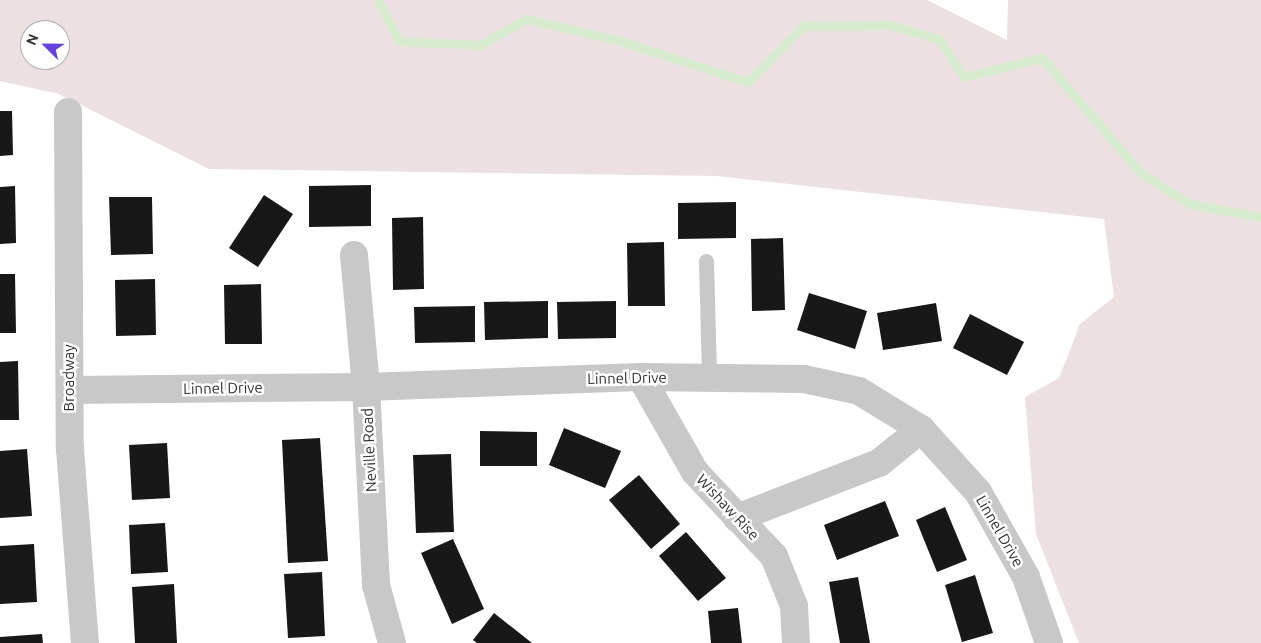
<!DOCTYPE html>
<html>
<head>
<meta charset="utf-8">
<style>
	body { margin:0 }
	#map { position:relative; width:1261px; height:643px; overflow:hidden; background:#fff; font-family:Ubuntu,sans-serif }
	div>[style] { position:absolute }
	.green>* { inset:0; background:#ede0e3 }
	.stream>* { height:9px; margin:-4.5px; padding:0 4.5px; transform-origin:4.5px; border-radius:4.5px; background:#d7ebce }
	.building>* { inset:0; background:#181818 }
	.lane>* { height:15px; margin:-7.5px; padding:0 7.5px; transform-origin:7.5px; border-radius:7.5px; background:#c8c8c8 }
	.street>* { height:28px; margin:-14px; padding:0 14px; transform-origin:14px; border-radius:14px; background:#c8c8c8 }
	span { translate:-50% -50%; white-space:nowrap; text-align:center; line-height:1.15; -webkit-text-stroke:5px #fff; paint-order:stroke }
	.street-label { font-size:15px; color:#313131 }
	.north { position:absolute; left:20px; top:20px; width:50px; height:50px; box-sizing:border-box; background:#fff; border:1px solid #adadad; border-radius:50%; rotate:293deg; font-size:14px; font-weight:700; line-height:20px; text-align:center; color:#313131 }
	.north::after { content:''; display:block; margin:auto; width:18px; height:22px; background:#6542d9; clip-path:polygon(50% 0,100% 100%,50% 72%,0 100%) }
</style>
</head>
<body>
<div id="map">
	<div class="green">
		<div style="clip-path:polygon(evenodd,0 0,927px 0,1007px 40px,1008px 0,1261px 0,1261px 643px,1079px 643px,1036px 534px,1025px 397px,1059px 378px,1080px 324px,1114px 297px,1104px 219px,716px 176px,209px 169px,59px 94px,0 81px,0 0,30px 30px,60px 30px,60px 60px,30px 60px,30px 30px)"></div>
	</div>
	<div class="stream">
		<div style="left:378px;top:0;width:46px;rotate:62.9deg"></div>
		<div style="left:399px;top:41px;width:81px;rotate:2.8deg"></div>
		<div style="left:480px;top:45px;width:53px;rotate:-29.5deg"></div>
		<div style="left:526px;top:19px;width:93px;rotate:13deg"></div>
		<div style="left:617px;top:40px;width:138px;rotate:17.8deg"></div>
		<div style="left:748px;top:82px;width:78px;rotate:-45.5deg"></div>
		<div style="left:803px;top:26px;width:87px;rotate:-0.7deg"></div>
		<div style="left:890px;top:25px;width:51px;rotate:15.9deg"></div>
		<div style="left:939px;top:39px;width:45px;rotate:56.7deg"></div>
		<div style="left:964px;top:77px;width:80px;rotate:-13.7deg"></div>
		<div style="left:1042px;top:58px;width:152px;rotate:49.3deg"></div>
		<div style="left:1141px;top:173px;width:58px;rotate:32.3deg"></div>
		<div style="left:1190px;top:204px;width:72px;rotate:10.4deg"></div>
	</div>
	<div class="building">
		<div style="clip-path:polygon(0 111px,12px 111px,13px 155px,0 156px)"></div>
		<div style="clip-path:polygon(371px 185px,371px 226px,309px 227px,309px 186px)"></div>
		<div style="clip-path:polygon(15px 186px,16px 243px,0 244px,0 187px)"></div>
		<div style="clip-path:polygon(264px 195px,293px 214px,258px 267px,229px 248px)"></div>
		<div style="clip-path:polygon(109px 197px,152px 197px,153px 254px,111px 255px)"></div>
		<div style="clip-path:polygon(736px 202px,736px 238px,678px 239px,678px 203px)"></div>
		<div style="clip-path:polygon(423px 217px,424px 289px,393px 290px,392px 218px)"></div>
		<div style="clip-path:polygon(783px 238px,785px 310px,752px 311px,751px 239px)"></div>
		<div style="clip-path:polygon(664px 242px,665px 306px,628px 306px,627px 243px)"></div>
		<div style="clip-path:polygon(0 274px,15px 274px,16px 333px,0 333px)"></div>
		<div style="clip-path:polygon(155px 279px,156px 335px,116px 336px,115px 280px)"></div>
		<div style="clip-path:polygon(261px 284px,262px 344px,225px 344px,224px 285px)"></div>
		<div style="clip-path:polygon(809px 293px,867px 311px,855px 349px,797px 330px)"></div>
		<div style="clip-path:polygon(548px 301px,548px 338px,485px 340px,484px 302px)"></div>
		<div style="clip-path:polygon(616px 301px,616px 338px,558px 339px,557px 302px)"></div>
		<div style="clip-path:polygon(936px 303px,942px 341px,883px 350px,877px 313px)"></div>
		<div style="clip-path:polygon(475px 306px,475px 342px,415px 343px,414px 307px)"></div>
		<div style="clip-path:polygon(970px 314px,1024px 342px,1007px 375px,953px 348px)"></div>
		<div style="clip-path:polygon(18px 361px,19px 420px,0 420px,0 362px)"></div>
		<div style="clip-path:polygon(564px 428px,621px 451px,605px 488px,549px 465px)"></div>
		<div style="clip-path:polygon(480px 431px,537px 432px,537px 466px,480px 466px)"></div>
		<div style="clip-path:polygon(320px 438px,328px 561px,288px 563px,282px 440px)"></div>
		<div style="clip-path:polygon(167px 443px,170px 498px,132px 500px,129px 445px)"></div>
		<div style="clip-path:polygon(27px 449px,32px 516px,0 518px,0 451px)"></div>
		<div style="clip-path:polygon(451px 454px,454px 532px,416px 533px,413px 455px)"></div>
		<div style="clip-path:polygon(639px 475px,680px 524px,651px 549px,609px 500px)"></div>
		<div style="clip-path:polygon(885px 501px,899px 536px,837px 560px,824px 525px)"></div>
		<div style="clip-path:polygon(945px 507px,967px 560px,937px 572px,916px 520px)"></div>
		<div style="clip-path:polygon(165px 523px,168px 572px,131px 574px,129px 525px)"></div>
		<div style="clip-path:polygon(686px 532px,726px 578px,698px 601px,659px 556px)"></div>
		<div style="clip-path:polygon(453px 539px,484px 609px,452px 624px,421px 553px)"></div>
		<div style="clip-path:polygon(34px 544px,37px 602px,0 604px,0 546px)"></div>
		<div style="clip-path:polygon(322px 572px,325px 636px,288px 638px,284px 574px)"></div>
		<div style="clip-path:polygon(975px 575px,993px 633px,962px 642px,945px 585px)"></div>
		<div style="clip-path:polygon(858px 577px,870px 643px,840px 643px,829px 582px)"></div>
		<div style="clip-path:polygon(174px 584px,177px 643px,135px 643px,132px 587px)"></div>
		<div style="clip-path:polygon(738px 608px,742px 643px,711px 643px,708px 611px)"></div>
		<div style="clip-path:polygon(494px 613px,532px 643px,477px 643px,473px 640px)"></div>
		<div style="clip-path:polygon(42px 634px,43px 643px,0 643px,0 637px)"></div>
	</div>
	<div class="lane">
		<div style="left:706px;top:261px;width:117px;rotate:88.5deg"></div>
	</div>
	<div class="street">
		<div style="left:68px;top:112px;width:337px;rotate:89.7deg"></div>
		<div style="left:70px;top:449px;width:195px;rotate:85.6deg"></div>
		<div style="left:354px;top:255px;width:133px;rotate:84.8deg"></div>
		<div style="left:366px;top:387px;width:198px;rotate:87.1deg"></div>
		<div style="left:376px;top:585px;width:60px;rotate:74.6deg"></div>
		<div style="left:641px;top:377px;width:109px;rotate:60.4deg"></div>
		<div style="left:695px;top:472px;width:115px;rotate:46.8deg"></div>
		<div style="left:774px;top:556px;width:54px;rotate:68.2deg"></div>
		<div style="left:794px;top:606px;width:37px;rotate:87deg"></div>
		<div style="left:70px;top:390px;width:296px;rotate:-0.6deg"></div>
		<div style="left:366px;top:387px;width:275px;rotate:-2.1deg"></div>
		<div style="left:641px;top:377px;width:163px;rotate:0.7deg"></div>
		<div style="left:804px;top:379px;width:56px;rotate:12.3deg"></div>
		<div style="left:859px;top:391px;width:73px;rotate:31.5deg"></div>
		<div style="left:921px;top:429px;width:85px;rotate:47.9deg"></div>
		<div style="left:978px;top:492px;width:98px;rotate:60.5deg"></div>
		<div style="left:1026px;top:577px;width:70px;rotate:70.8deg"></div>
		<div style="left:737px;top:518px;width:152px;rotate:-21.2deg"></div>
		<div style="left:879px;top:463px;width:54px;rotate:-39deg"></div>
	</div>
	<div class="street-label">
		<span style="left:69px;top:378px;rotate:-90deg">Broadway</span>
		<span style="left:627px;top:378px;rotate:-1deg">Linnel Drive</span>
		<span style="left:223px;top:388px;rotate:-1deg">Linnel Drive</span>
		<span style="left:369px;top:450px;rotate:-93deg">Neville Road</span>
		<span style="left:728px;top:507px;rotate:47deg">Wishaw Rise</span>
		<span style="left:1000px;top:531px;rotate:60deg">Linnel Drive</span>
	</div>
	<div class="north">N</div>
</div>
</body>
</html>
